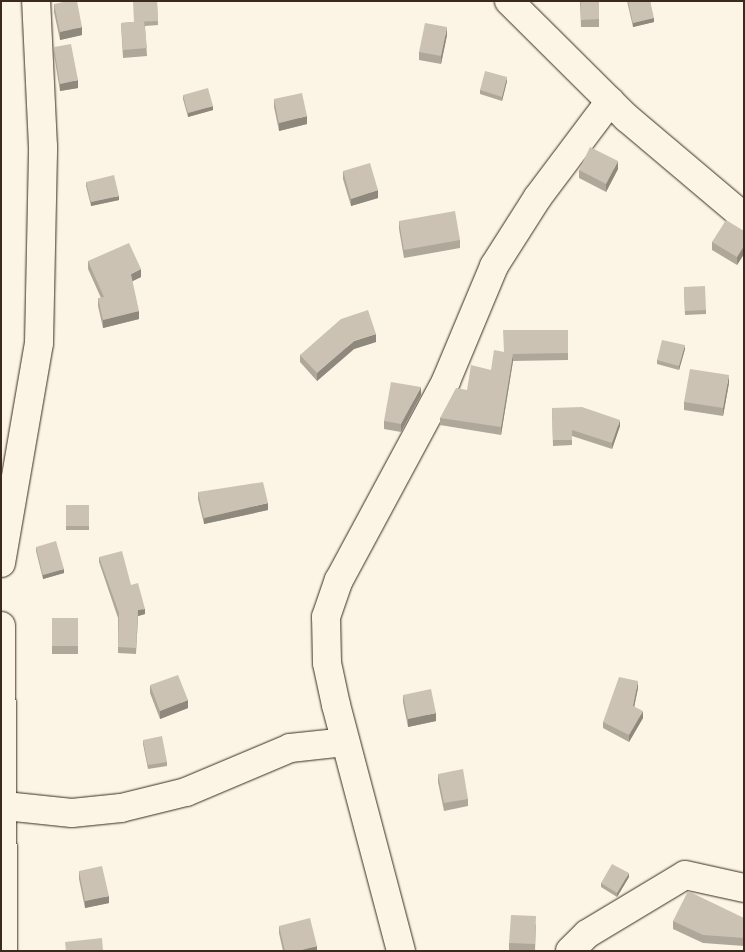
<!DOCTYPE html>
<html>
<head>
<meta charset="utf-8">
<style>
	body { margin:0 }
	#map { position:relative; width:745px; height:952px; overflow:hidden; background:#fcf5e5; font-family:"Balsamiq Sans",sans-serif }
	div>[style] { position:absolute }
	.roads { filter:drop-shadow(0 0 1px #3b2a1e) drop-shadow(0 0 1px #3b2a1e) }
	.minor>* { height:28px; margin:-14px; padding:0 14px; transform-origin:14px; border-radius:14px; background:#fcf5e5 }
	.wall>* { inset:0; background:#afa79a }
	.shaded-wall>* { inset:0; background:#8f887d }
	.building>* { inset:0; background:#ccc2b3 }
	span { translate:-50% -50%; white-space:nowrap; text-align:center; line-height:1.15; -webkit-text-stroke:5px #fcf5e5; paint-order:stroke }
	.frame { position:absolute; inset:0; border:2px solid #3b2a1e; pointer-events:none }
</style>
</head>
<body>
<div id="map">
	<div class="roads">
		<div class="minor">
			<div style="left:509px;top:1px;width:166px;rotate:44.8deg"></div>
			<div style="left:627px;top:118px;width:153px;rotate:40.2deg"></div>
			<div style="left:1px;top:563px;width:223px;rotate:-80.2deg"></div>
			<div style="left:39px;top:343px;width:196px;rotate:-88.8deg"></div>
			<div style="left:43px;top:147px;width:146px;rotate:-92.7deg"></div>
			<div style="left:1px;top:626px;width:325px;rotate:89.6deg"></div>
			<div style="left:5px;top:806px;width:67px;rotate:6deg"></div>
			<div style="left:72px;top:813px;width:49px;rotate:-5.8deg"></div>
			<div style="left:121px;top:808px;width:67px;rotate:-13.8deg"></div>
			<div style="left:186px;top:792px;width:113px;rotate:-22.9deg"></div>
			<div style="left:290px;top:748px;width:55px;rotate:-6.2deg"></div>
			<div style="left:401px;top:951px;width:254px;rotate:-104.8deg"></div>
			<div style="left:336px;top:705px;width:43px;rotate:-102.1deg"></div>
			<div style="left:327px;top:663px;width:46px;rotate:-91.2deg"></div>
			<div style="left:326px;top:617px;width:39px;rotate:-71deg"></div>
			<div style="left:339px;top:580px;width:226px;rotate:-61.7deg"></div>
			<div style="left:446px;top:381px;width:125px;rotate:-67.3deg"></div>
			<div style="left:494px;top:266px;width:82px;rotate:-57.5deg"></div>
			<div style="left:538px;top:197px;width:120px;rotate:-53.1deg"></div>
			<div style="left:570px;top:951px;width:24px;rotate:-45deg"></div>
			<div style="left:587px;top:934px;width:114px;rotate:-31deg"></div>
			<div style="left:685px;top:875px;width:60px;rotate:12.4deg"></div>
		</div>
	</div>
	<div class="wall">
		<div style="clip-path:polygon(157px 1px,158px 25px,145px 26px,147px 56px,123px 58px,121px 23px,134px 22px)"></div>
		<div style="clip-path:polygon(580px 1px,599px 1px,599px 27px,581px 27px)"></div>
		<div style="clip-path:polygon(627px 1px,650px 1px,654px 22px,633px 27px)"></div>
		<div style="clip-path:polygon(54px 4px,82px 35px,60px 40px,54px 12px)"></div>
		<div style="clip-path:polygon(447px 35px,441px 64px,419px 60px,419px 52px)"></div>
		<div style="clip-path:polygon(54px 47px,78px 88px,60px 91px,54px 55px)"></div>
		<div style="clip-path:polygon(507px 81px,502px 101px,480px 94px,480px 90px)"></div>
		<div style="clip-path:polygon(183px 95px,213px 110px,188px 117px,183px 99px)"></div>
		<div style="clip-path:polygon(274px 99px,307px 124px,279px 131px,274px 107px)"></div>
		<div style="clip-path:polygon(618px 169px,606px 192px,579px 178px,579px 170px)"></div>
		<div style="clip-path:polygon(343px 171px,378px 198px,351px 206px,343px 179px)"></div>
		<div style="clip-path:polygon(86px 182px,119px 200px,91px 206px,86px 186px)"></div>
		<div style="clip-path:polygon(399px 221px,460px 240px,460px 248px,404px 258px,399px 229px)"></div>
		<div style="clip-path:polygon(744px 231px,744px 254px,737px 265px,712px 250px,712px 242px)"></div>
		<div style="clip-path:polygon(88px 261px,141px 277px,132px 281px,139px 319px,103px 328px,98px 306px,98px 298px,101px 298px,88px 269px)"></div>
		<div style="clip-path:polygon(684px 287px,706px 310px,706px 314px,685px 315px)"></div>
		<div style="clip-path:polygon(568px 330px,568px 360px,513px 361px,501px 435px,440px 425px,440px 418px,467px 390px,491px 370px,504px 352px)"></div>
		<div style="clip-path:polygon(376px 342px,354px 349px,317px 381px,300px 362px,300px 355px)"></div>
		<div style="clip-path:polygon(685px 349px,679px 370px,657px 364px,657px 360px)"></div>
		<div style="clip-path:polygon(729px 383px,723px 416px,684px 410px,684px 402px)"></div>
		<div style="clip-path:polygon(421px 395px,401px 432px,384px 429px,384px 421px)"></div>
		<div style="clip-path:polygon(552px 408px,620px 426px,612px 449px,572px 436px,572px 445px,553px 446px)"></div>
		<div style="clip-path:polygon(198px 492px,268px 510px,204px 524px,198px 499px)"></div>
		<div style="clip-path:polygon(66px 505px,89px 505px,89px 530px,66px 530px)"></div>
		<div style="clip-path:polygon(36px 547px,64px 573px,43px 579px,36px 551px)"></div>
		<div style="clip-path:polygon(99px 557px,131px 585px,145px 614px,138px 616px,136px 654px,118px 653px,118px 618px,99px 562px)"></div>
		<div style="clip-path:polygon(52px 618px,78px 618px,78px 654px,52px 654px)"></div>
		<div style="clip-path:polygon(150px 685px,188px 708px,160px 719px,150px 693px)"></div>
		<div style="clip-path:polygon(638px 688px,634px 706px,643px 718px,629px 742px,603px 728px,603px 722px)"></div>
		<div style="clip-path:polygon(403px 695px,436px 721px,408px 727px,403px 702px)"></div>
		<div style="clip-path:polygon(143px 740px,167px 762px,167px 766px,148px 769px,143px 744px)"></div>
		<div style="clip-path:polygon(438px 774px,468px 799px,468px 806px,444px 811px,438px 782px)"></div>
		<div style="clip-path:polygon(79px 871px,109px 903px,85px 908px,79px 879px)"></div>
		<div style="clip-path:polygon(629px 877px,617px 897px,601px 887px,601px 883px)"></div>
		<div style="clip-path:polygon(744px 918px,744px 946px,703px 943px,673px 929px,673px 921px)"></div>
		<div style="clip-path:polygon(536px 924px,535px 951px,509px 951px,509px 943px)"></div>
		<div style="clip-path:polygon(279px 926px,317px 951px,283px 951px,279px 933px)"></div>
	</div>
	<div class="shaded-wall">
		<div style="clip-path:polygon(654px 18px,654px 22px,633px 27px,633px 23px)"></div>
		<div style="clip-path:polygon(82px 27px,82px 35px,60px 40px,60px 32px)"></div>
		<div style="clip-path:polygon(447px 27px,447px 35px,441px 64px,441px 56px)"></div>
		<div style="clip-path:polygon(507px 77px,507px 81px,502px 101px,502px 97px)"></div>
		<div style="clip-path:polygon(78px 80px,78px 88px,60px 91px,60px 84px)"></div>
		<div style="clip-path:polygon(213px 106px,213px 110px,188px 117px,188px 113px)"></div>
		<div style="clip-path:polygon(307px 116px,307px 124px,279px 131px,279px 123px)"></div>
		<div style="clip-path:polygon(618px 161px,618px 169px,606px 192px,606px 184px)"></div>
		<div style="clip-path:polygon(378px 190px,378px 198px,351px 206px,351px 199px)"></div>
		<div style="clip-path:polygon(119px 196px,119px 200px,91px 206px,91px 202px)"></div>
		<div style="clip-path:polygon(744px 246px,744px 254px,737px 265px,737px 257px)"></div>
		<div style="clip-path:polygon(141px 269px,141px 277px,131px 282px,131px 274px)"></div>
		<div style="clip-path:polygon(139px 311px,139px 319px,103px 328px,103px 320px)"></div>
		<div style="clip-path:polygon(376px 334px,376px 342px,354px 349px,317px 381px,317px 373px,354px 341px)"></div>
		<div style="clip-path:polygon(685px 345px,685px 349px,679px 370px,679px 366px)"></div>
		<div style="clip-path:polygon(513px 354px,513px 361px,501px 435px,501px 427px)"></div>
		<div style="clip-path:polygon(729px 375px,729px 383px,723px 416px,723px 408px)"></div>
		<div style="clip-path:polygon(421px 387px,421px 395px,401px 432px,401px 424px)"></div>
		<div style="clip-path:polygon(620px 420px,620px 426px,612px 449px,612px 443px)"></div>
		<div style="clip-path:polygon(268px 503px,268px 510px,204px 524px,204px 518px)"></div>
		<div style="clip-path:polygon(64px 569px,64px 573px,43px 579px,43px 575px)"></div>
		<div style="clip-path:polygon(145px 609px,145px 614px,138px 616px,136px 654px,138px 610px)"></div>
		<div style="clip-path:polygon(638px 681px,638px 688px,633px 713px,633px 706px)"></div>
		<div style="clip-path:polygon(188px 700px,188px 708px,160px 719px,160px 711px)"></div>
		<div style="clip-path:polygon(643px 711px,643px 718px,629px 742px,629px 735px)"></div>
		<div style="clip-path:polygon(436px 713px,436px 721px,408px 727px,408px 719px)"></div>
		<div style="clip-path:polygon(629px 873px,629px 877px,617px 897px,617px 893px)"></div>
		<div style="clip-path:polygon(109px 896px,109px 903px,85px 908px,85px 901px)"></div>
		<div style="clip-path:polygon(317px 946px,317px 951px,298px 951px)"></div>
	</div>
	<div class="building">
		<div style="clip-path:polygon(68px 1px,77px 1px,82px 27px,60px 32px,54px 4px)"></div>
		<div style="clip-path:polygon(133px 1px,157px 1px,158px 21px,134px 22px)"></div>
		<div style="clip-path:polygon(581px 1px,599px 1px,599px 19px,581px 20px)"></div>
		<div style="clip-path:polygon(628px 1px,650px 1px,654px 18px,633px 23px)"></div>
		<div style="clip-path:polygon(144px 21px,147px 48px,123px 50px,121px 23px)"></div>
		<div style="clip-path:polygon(425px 23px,447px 27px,441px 56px,419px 52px)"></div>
		<div style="clip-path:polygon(71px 44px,78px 80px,60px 84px,54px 47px)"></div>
		<div style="clip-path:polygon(485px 71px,507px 77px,502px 97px,480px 90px)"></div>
		<div style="clip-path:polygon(208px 88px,213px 106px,188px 113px,183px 95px)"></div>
		<div style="clip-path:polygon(302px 93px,307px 116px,279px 123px,274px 99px)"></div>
		<div style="clip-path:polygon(590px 147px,618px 161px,606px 184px,579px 170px)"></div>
		<div style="clip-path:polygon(370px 163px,378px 190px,351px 199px,343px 171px)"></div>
		<div style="clip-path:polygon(114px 175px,119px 196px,91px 202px,86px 182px)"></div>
		<div style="clip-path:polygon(455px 211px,460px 240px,404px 250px,399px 221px)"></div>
		<div style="clip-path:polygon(726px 220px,744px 231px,744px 246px,737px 257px,712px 242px)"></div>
		<div style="clip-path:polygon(129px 243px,141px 269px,131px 274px,139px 311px,103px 320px,98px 298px,104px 297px,88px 261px)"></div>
		<div style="clip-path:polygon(705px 286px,706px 310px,685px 311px,684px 287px)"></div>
		<div style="clip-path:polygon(368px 310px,376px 334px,354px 341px,317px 373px,300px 355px,341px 319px)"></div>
		<div style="clip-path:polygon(503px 330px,568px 330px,568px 353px,513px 354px,501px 427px,440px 418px,456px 388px,467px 390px,471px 365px,491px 370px,494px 350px,504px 352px)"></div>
		<div style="clip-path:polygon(662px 340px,685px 345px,679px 366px,657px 360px)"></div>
		<div style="clip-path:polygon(690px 369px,729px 375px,723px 408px,684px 402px)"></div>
		<div style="clip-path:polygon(391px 382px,421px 387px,401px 424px,384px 421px)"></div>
		<div style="clip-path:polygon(582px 407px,620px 420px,612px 443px,572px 430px,572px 440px,553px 440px,552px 408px)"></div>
		<div style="clip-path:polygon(263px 482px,268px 503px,204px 518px,198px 492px)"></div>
		<div style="clip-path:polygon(66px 505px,89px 505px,89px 526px,66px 526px)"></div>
		<div style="clip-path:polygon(56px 541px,64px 569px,43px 575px,36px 547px)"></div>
		<div style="clip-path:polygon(122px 551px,131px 585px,138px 583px,145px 609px,138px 610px,136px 648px,118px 647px,119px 613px,99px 557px)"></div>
		<div style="clip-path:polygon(52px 618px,78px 618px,78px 646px,52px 646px)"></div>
		<div style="clip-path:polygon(178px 675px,188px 700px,160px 711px,150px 685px)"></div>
		<div style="clip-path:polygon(619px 677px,638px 681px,633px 706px,643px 711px,629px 735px,603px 722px)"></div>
		<div style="clip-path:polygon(431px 689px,436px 713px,408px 719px,403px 695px)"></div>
		<div style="clip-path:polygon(162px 736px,167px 762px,148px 765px,143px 740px)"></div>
		<div style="clip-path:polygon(463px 769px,468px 799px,444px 803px,438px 774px)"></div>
		<div style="clip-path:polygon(612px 864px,629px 873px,617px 893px,601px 883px)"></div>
		<div style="clip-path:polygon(102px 866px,109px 896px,85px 901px,79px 871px)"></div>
		<div style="clip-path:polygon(688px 891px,744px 918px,744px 938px,703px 935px,673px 921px)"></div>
		<div style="clip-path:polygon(511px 915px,536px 916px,535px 944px,509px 943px)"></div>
		<div style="clip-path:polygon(310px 918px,317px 946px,298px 951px,285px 951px,279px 926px)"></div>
		<div style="clip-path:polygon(102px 938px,103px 951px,66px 951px,65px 942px)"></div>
	</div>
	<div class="frame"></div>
</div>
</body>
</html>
